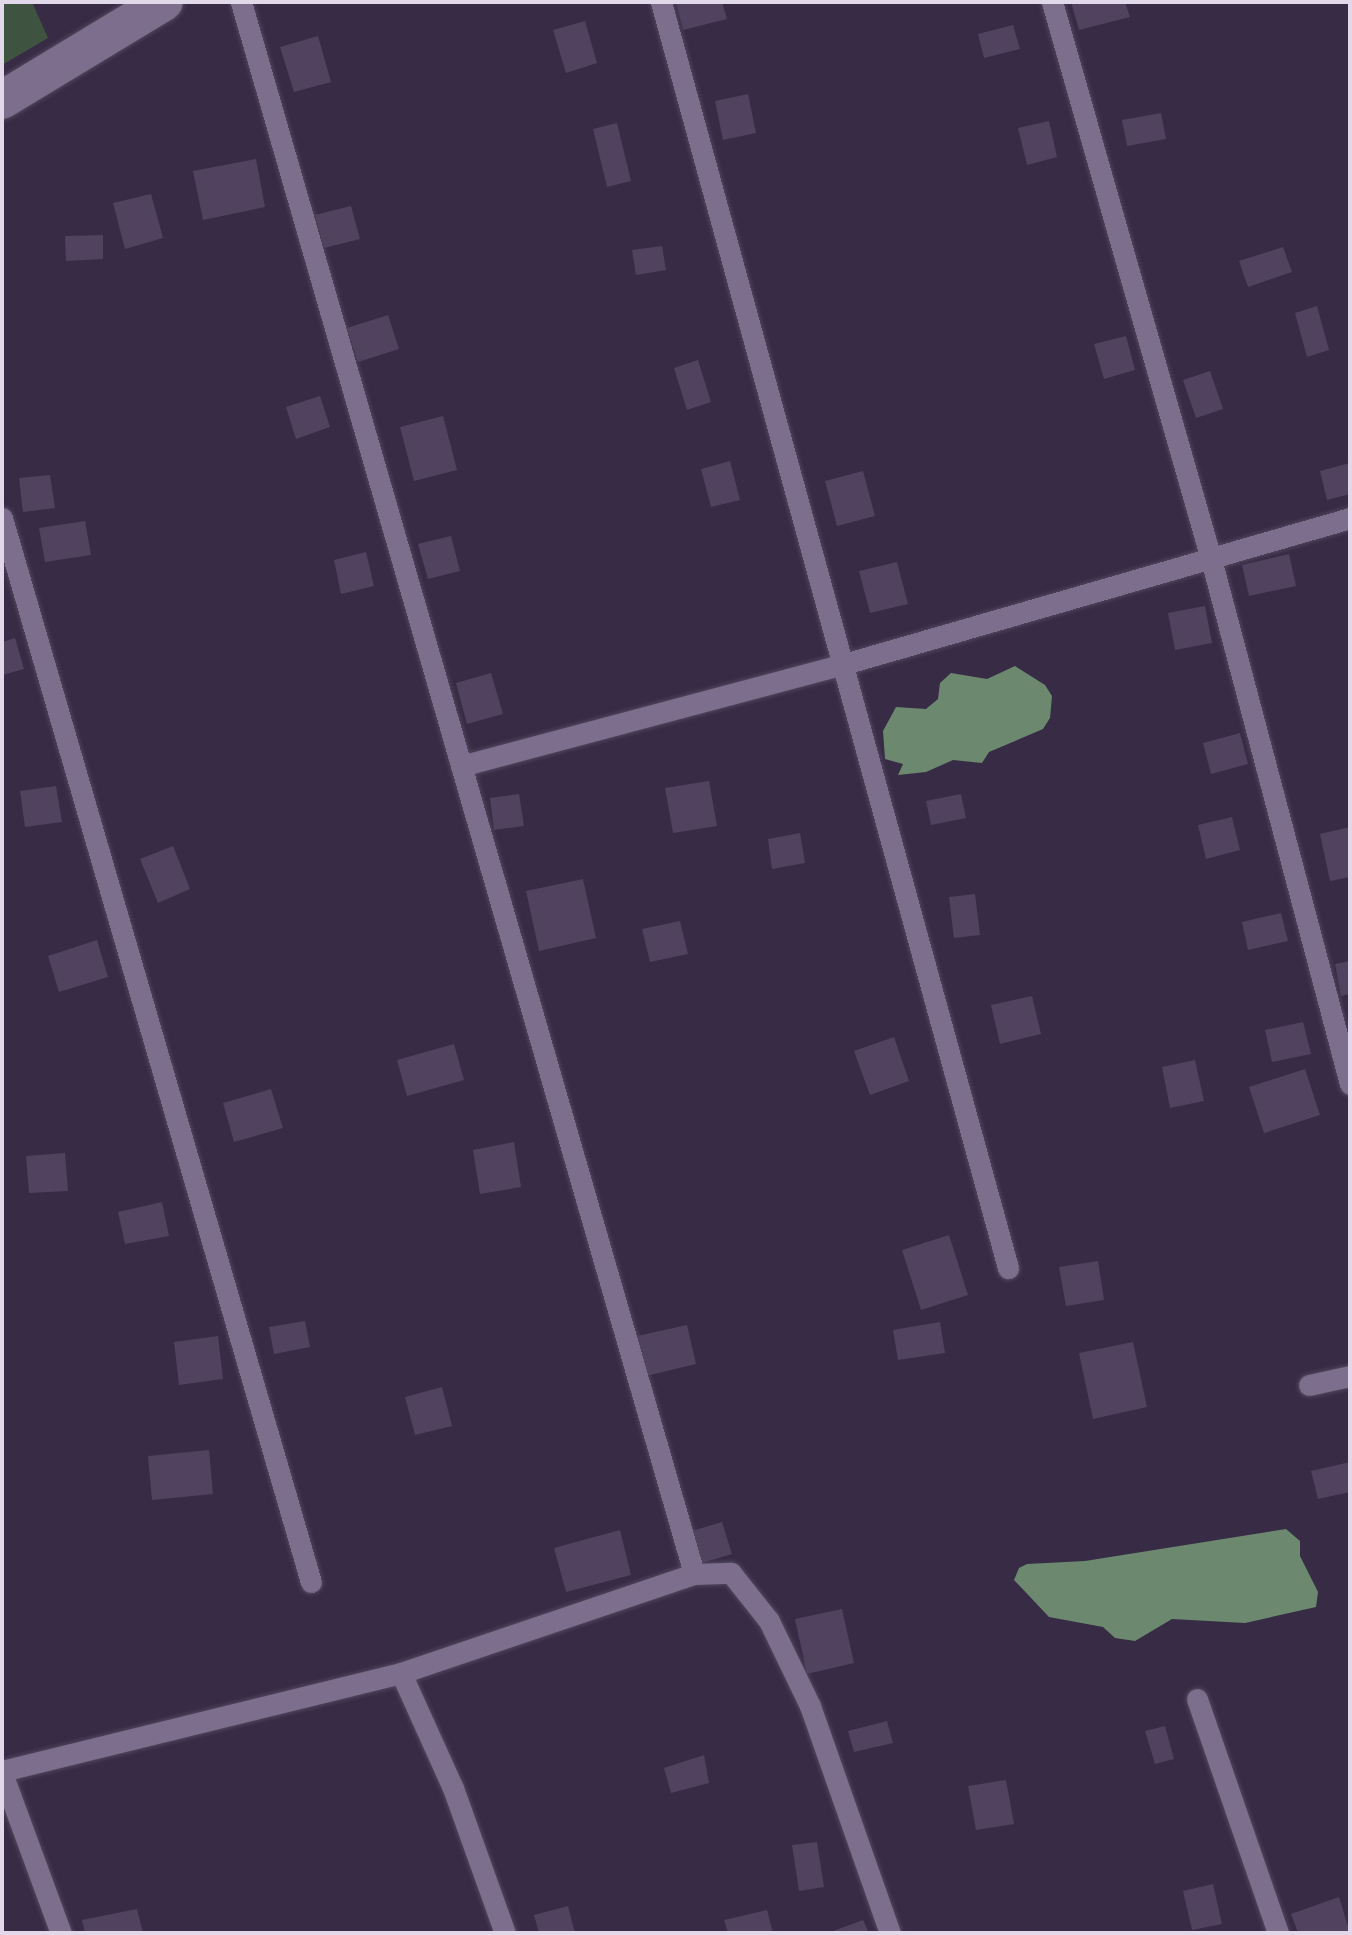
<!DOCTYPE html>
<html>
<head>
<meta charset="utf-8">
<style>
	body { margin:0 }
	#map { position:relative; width:1352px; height:1935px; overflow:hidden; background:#382b46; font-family:"Space Grotesk",sans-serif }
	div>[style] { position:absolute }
	.green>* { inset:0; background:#3e5340 }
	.water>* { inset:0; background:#6c896f }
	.building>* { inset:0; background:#514360 }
	.roads { filter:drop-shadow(0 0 2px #51465d) drop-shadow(0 0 2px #51465d) }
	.service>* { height:21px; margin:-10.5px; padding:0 10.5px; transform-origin:10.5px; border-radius:10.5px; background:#7c6e8c }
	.minor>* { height:38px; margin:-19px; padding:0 19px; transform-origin:19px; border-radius:19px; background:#7c6e8c }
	span { translate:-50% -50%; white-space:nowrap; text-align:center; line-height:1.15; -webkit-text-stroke:7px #382b46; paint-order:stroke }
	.frame { position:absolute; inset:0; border:4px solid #e1d9ea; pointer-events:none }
</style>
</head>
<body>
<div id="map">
	<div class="green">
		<div style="clip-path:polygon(2px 2px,32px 2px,48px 38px,2px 65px)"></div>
	</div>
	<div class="water">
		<div style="clip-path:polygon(1015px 666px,1045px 685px,1052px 696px,1050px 718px,1043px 729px,989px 752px,982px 763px,953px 760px,926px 772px,898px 775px,903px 764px,885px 759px,883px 731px,896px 707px,926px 709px,938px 699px,940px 683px,951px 673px,987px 679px)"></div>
		<div style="clip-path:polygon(1286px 1529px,1300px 1541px,1300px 1556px,1318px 1592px,1316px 1607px,1245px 1623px,1172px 1619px,1135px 1641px,1115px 1638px,1103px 1627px,1049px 1617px,1014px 1580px,1019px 1568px,1027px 1564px,1085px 1561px)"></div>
	</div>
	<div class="building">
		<div style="clip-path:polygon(676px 2px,722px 2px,727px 19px,683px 30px)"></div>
		<div style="clip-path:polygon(1071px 2px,1125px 2px,1130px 17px,1079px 30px)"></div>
		<div style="clip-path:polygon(585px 21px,597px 63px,566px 73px,553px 30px)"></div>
		<div style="clip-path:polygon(1013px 25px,1020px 49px,984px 58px,978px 34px)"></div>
		<div style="clip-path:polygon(318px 36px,331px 82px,294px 92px,280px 47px)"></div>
		<div style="clip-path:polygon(748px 94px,756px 133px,723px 140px,715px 101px)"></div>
		<div style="clip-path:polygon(1161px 113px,1166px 139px,1127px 146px,1122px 120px)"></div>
		<div style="clip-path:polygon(1049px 121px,1057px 157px,1027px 165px,1018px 128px)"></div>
		<div style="clip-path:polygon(617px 123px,631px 181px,607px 187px,593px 129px)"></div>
		<div style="clip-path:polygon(256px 159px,265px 207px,203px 220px,193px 171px)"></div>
		<div style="clip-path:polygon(151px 194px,163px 238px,125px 249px,113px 203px)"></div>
		<div style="clip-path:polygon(351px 206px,360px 239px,324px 248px,315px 215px)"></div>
		<div style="clip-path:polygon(103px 235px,103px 259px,66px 261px,65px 236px)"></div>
		<div style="clip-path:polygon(662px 246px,666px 270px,636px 275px,632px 250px)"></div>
		<div style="clip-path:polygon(1283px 247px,1292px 272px,1248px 287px,1239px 261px)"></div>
		<div style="clip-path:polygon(1317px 306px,1329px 350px,1307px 357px,1295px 313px)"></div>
		<div style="clip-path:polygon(388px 315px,399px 349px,358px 362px,347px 328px)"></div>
		<div style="clip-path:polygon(1126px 336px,1135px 370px,1104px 379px,1094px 344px)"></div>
		<div style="clip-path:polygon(698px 360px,711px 402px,687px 410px,674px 368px)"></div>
		<div style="clip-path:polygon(1210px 371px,1223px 409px,1196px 418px,1183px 380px)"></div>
		<div style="clip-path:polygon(320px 396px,330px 427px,296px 439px,286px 407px)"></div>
		<div style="clip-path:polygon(443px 416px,457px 470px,414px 481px,400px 427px)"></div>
		<div style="clip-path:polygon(730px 461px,740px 500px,711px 507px,701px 469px)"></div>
		<div style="clip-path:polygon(1350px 463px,1350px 494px,1327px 500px,1320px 471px)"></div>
		<div style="clip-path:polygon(863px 471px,875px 516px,837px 526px,825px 481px)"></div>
		<div style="clip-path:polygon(50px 475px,55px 508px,23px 512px,19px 478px)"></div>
		<div style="clip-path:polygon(85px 521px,91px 555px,45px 562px,39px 528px)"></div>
		<div style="clip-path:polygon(451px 536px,460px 571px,428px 579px,418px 544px)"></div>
		<div style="clip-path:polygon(366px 552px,374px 586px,341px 594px,334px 560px)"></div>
		<div style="clip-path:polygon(1289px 554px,1296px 586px,1249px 596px,1242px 565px)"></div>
		<div style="clip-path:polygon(897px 562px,908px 604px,870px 613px,859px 571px)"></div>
		<div style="clip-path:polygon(1205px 606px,1212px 643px,1175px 650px,1168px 613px)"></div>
		<div style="clip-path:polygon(15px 638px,24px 669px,2px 675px,2px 642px)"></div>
		<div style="clip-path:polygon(491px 673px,503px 714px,467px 724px,456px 683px)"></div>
		<div style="clip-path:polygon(1240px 733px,1248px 764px,1211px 774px,1203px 743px)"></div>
		<div style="clip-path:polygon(709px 781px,717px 826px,673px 833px,665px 788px)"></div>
		<div style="clip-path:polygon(56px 786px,62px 822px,25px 827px,20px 791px)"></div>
		<div style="clip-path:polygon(519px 794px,524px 826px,494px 830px,490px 798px)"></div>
		<div style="clip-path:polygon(961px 794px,966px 818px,931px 825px,926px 801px)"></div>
		<div style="clip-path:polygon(1232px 817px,1240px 850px,1206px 859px,1198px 825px)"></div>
		<div style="clip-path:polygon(1350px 827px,1350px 877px,1330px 881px,1320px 834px)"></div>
		<div style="clip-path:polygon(800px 833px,805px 863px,772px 869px,768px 839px)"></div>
		<div style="clip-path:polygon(173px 846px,190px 889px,158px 903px,140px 859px)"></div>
		<div style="clip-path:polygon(583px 879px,596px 938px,539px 951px,526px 891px)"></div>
		<div style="clip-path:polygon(975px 894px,980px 935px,954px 938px,949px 897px)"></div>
		<div style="clip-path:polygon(1281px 913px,1288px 941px,1248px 950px,1242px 922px)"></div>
		<div style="clip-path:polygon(680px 921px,688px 954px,650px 962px,642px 929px)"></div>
		<div style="clip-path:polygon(97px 940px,108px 977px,59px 992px,48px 956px)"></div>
		<div style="clip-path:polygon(1350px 961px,1350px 994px,1341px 996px,1335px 964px)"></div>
		<div style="clip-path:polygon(1032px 996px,1041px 1034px,1000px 1044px,991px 1005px)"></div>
		<div style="clip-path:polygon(1303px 1022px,1311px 1054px,1272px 1062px,1265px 1030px)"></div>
		<div style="clip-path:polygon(894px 1037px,909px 1081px,870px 1095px,854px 1051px)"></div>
		<div style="clip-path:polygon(454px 1044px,464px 1080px,407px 1096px,397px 1060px)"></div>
		<div style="clip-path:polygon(1195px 1060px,1204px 1101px,1170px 1108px,1162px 1067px)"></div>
		<div style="clip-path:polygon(1305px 1069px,1320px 1115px,1264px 1133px,1249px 1087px)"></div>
		<div style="clip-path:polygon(271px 1089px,283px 1128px,234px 1142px,223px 1103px)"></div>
		<div style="clip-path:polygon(514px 1142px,521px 1187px,480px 1194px,473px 1150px)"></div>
		<div style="clip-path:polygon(65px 1153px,68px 1191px,29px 1193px,26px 1156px)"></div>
		<div style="clip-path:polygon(162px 1202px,169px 1236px,125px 1244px,118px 1212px)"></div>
		<div style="clip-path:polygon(949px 1235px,968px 1295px,921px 1310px,902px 1250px)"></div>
		<div style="clip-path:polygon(1098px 1261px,1104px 1300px,1066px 1306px,1059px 1267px)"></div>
		<div style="clip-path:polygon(305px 1321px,310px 1347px,274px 1354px,269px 1327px)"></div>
		<div style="clip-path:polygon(940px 1322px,945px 1353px,898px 1360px,893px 1330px)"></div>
		<div style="clip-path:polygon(687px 1325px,696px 1364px,646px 1376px,637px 1336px)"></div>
		<div style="clip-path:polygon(218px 1336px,223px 1379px,179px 1385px,174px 1342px)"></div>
		<div style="clip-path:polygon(1133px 1342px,1147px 1407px,1093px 1419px,1079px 1353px)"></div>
		<div style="clip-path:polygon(442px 1387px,452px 1426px,415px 1435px,405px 1397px)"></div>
		<div style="clip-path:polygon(209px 1450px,213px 1494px,152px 1500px,148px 1456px)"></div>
		<div style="clip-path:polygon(1350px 1462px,1350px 1492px,1318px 1499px,1311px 1471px)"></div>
		<div style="clip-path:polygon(722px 1522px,732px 1554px,702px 1563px,692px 1531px)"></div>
		<div style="clip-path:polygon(620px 1530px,631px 1575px,566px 1592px,554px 1548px)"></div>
		<div style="clip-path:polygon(842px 1609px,854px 1663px,807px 1674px,795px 1619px)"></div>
		<div style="clip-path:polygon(887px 1721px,893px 1743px,854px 1752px,848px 1731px)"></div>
		<div style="clip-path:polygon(1165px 1726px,1174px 1759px,1155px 1764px,1145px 1731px)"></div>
		<div style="clip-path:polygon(704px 1755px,709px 1783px,671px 1793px,664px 1768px)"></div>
		<div style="clip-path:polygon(1006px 1780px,1014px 1824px,976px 1830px,968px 1786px)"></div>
		<div style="clip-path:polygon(817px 1842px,824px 1887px,799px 1891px,792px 1845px)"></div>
		<div style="clip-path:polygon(1213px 1884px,1222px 1924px,1192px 1930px,1183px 1891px)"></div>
		<div style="clip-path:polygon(1339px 1897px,1350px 1933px,1298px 1933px,1291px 1914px)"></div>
		<div style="clip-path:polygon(568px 1906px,575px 1933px,539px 1933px,534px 1915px)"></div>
		<div style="clip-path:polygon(137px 1909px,143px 1933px,85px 1933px,82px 1920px)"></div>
		<div style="clip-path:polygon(767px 1910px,773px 1933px,728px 1933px,724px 1920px)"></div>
		<div style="clip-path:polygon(863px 1920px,869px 1933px,828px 1933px)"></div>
	</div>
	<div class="roads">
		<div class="service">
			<div style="left:241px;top:2px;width:1636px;rotate:73.92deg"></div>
			<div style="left:661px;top:2px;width:1313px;rotate:74.67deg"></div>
			<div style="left:1052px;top:2px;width:579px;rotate:74.07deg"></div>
			<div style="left:1211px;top:559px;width:543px;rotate:75.17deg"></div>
			<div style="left:2px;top:518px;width:1108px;rotate:73.81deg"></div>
			<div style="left:461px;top:766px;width:396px;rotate:-14.9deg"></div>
			<div style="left:844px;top:664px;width:527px;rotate:-16.09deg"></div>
			<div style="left:1309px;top:1385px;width:42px;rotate:-12.4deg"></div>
			<div style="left:401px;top:1673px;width:126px;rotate:65.7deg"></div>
			<div style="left:453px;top:1788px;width:154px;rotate:70.3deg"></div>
			<div style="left:1197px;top:1699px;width:248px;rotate:70.9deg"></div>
			<div style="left:2px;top:1771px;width:411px;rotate:-13.8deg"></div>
			<div style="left:401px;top:1673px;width:309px;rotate:-18.7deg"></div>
			<div style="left:694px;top:1574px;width:37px;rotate:-2deg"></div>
			<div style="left:731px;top:1573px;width:61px;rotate:51.6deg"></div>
			<div style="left:769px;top:1621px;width:94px;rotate:64.2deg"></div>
			<div style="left:810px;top:1706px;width:241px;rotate:70.6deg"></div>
			<div style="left:2px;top:1773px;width:171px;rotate:69.8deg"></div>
		</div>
		<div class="minor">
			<div style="left:2px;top:100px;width:189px;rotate:-31.2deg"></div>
		</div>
	</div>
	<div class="frame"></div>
</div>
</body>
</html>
